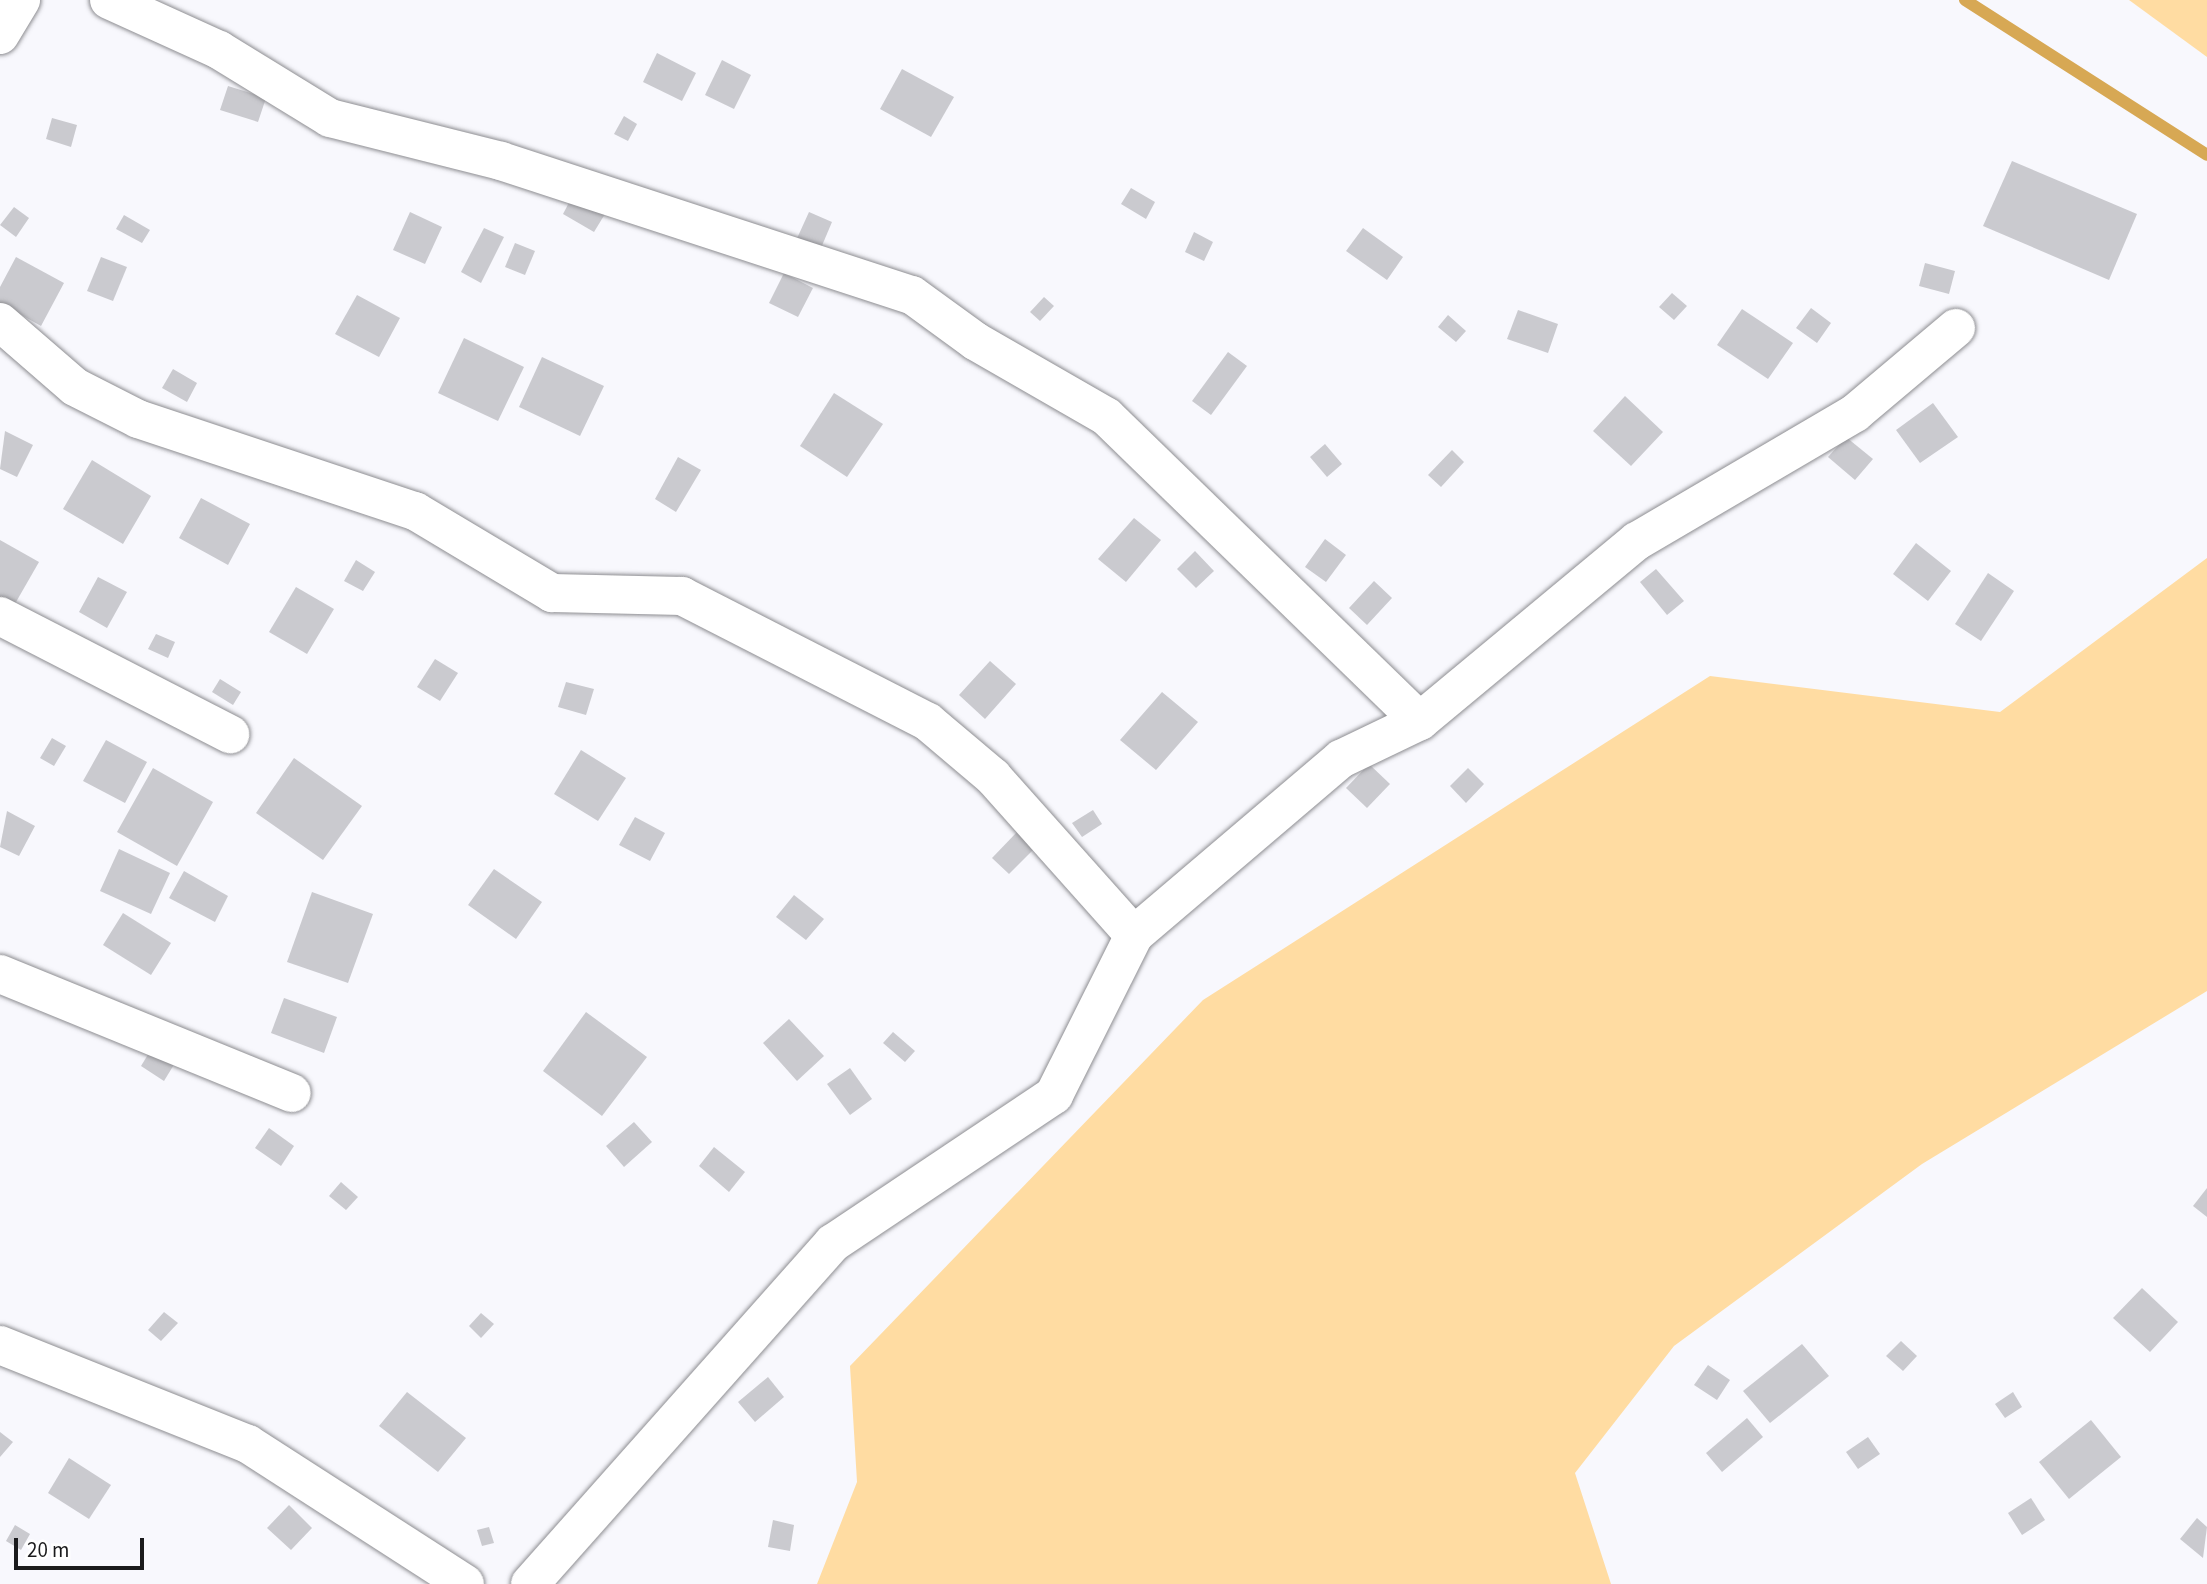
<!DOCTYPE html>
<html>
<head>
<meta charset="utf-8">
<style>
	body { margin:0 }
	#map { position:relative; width:2207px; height:1584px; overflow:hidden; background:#f8f8fd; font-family:"Source Sans 3",sans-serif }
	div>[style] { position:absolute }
	.green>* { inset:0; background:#ffdca2 }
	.stream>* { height:12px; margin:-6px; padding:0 6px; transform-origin:6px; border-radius:6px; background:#d7a854 }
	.building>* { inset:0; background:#cacacf }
	.roads { filter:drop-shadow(0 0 2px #8d8d91) drop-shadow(0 0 2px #8d8d91) }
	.minor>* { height:38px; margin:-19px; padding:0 19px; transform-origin:19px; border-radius:19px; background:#fff }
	span { translate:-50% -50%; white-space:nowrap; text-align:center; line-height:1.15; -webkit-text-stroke:6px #fff; paint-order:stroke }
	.scale { position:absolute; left:14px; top:1538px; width:130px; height:32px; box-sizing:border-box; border:4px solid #1a1a1c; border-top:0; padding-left:9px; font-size:21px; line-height:24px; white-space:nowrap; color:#1a1a1c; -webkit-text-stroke:5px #fff; paint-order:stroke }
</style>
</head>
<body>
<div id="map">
	<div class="green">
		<div style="clip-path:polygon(2129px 0,2207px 0,2207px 57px)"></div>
		<div style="clip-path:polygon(2207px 558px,2207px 991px,1922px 1164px,1674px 1346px,1575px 1473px,1611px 1584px,817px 1584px,857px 1482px,850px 1366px,1203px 1000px,1710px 676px,2000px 712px)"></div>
	</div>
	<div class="stream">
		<div style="left:1965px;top:0;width:287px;rotate:32.6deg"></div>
	</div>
	<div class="building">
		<div style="clip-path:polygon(657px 53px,696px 73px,682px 101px,643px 82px)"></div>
		<div style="clip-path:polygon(722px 60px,751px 75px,734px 109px,705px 95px)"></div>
		<div style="clip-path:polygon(902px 69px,954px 97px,931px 137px,880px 109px)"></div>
		<div style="clip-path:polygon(228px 86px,266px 98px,258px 122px,220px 110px)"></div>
		<div style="clip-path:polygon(624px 116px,637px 124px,628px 141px,614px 134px)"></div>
		<div style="clip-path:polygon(52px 118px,77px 125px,71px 147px,46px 139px)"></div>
		<div style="clip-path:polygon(2012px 161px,2137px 214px,2109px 280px,1983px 226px)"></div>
		<div style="clip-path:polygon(1131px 188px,1155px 202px,1146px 219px,1121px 204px)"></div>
		<div style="clip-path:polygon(573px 195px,605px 214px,594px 232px,563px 214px)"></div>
		<div style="clip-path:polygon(14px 207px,29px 218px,16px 237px,0 225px)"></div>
		<div style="clip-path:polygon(410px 212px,442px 227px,425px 264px,393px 250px)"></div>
		<div style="clip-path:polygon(809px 212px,832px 222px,818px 255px,794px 245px)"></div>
		<div style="clip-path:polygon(124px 215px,150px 230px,142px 243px,116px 229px)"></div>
		<div style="clip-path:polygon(484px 228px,504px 237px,481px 283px,461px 272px)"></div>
		<div style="clip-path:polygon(1363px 228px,1403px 257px,1387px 280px,1346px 251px)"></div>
		<div style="clip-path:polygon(1194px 232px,1213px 242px,1204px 261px,1185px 252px)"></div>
		<div style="clip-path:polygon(515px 243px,535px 251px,525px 275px,505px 267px)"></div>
		<div style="clip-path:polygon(16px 257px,64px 283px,41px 326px,0 303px,0 287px)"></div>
		<div style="clip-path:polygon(101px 257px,127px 267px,113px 301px,87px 291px)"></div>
		<div style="clip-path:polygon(1925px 263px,1955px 271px,1949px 294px,1919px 286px)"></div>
		<div style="clip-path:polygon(784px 273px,813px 288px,798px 317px,769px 303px)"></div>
		<div style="clip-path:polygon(1672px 293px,1687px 306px,1674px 320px,1659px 307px)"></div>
		<div style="clip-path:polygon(357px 295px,400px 318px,379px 357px,335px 334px)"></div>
		<div style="clip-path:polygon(1044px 297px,1054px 306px,1040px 321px,1030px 312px)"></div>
		<div style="clip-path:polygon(1811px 308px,1831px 323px,1817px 343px,1796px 328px)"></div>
		<div style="clip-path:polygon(1742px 309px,1793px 343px,1768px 379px,1717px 345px)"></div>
		<div style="clip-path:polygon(1518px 310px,1558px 324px,1548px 353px,1507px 339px)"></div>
		<div style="clip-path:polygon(1448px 315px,1466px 331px,1456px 342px,1438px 327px)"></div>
		<div style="clip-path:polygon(464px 338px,524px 367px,498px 421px,438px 393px)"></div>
		<div style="clip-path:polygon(1228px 352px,1247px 366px,1211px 415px,1192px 401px)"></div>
		<div style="clip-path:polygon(542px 357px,604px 386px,580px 436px,519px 407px)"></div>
		<div style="clip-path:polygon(173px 369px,197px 383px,187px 402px,162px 388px)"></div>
		<div style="clip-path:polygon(834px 393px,883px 424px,847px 477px,800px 446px)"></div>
		<div style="clip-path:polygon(1625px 396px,1663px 432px,1631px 466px,1593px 431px)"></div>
		<div style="clip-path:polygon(1933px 403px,1958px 437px,1920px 463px,1896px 430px)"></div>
		<div style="clip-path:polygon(5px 431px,33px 445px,17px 477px,0 469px)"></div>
		<div style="clip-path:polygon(1846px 437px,1873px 459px,1855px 480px,1828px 457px)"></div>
		<div style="clip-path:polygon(1325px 444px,1342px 464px,1327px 477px,1310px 457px)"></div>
		<div style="clip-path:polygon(1452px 450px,1464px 462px,1441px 487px,1428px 475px)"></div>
		<div style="clip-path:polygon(678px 457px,701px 470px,676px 512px,655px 499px)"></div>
		<div style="clip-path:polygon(92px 460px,151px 496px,123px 544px,63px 509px)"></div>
		<div style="clip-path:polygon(201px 498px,250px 524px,228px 565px,179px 538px)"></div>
		<div style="clip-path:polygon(1134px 518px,1161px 540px,1126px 582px,1098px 559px)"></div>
		<div style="clip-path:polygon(1325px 539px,1346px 555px,1326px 582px,1305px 567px)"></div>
		<div style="clip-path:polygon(0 540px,39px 562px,12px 609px,0 603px)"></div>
		<div style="clip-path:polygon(1916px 543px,1951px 571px,1928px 601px,1893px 574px)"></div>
		<div style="clip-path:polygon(1195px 551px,1214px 571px,1196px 588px,1177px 569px)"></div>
		<div style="clip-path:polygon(356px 560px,375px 572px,363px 591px,344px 581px)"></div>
		<div style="clip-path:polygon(1656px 569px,1684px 601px,1667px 615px,1640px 582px)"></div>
		<div style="clip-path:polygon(1988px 573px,2014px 591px,1981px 641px,1955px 624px)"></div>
		<div style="clip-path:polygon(98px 577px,127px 592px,107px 628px,79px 612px)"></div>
		<div style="clip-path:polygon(1374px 581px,1392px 598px,1367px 625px,1349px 608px)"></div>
		<div style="clip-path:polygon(296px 587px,334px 609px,307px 654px,269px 632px)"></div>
		<div style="clip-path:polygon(156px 634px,175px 642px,168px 658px,148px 649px)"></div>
		<div style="clip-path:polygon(435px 659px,458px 673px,440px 701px,417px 687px)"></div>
		<div style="clip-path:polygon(990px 661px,1016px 684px,985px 719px,959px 695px)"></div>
		<div style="clip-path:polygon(220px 679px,241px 692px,233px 705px,212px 692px)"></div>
		<div style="clip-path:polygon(566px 682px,594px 689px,586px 715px,558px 707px)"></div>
		<div style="clip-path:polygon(1162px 692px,1198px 722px,1156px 770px,1120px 740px)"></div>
		<div style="clip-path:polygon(52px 738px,66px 746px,54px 766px,40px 758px)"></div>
		<div style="clip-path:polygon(106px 740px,147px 762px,125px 803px,83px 781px)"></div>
		<div style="clip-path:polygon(581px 750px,626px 778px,598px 821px,554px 794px)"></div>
		<div style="clip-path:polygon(294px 758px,362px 806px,323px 860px,256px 813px)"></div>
		<div style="clip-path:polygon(1369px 764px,1390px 784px,1367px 808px,1346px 788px)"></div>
		<div style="clip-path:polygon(153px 768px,213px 802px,177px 866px,117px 832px)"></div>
		<div style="clip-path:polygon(1468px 768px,1484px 784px,1466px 803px,1450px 786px)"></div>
		<div style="clip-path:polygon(1093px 810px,1102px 824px,1082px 837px,1072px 823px)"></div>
		<div style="clip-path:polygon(7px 811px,35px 826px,19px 856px,0 847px)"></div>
		<div style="clip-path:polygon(635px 817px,665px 833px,650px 861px,619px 845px)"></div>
		<div style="clip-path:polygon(1017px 832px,1034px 849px,1009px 874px,992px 858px)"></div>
		<div style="clip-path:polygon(119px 849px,170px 873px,151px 914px,100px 891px)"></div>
		<div style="clip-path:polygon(494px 869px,542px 902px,516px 939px,468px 905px)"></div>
		<div style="clip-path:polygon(184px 871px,228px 896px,215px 922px,169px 898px)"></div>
		<div style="clip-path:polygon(312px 892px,373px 914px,348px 983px,287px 962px)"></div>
		<div style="clip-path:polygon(794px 895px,824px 919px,806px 940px,776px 917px)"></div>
		<div style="clip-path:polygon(123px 913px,171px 943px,151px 975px,103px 945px)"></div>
		<div style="clip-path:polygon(284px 998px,337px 1017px,324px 1053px,271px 1033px)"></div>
		<div style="clip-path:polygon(586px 1012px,647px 1057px,602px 1116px,543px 1071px)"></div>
		<div style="clip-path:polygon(789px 1019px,824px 1056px,797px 1081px,763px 1043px)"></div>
		<div style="clip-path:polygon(893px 1032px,915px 1051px,905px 1062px,883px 1043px)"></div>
		<div style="clip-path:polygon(155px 1043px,178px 1058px,164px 1081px,141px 1066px)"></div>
		<div style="clip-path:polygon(850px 1068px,872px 1099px,850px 1115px,827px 1084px)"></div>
		<div style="clip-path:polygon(634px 1122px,652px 1142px,624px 1167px,606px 1146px)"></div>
		<div style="clip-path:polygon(269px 1128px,294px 1146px,281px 1166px,255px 1148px)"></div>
		<div style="clip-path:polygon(714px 1147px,745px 1172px,729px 1192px,699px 1166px)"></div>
		<div style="clip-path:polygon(341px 1182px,358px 1197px,346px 1210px,329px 1196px)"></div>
		<div style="clip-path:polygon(2207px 1188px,2207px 1217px,2193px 1206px)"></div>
		<div style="clip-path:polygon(2142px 1288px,2178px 1322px,2150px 1352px,2113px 1318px)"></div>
		<div style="clip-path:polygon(164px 1312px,178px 1323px,161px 1341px,148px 1330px)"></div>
		<div style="clip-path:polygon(481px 1313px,494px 1324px,481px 1338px,469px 1326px)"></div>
		<div style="clip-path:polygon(1901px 1341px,1917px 1356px,1903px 1371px,1886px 1356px)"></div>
		<div style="clip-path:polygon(1802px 1344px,1829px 1376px,1770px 1423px,1743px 1391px)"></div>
		<div style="clip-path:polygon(1708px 1365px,1730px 1380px,1717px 1400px,1694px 1385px)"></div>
		<div style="clip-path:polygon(768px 1377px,784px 1397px,755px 1422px,738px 1402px)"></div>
		<div style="clip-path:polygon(407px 1392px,466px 1438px,438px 1472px,379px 1426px)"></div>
		<div style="clip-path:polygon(2013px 1392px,2022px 1407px,2005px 1418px,1995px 1404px)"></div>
		<div style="clip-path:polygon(1747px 1418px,1763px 1437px,1722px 1472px,1706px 1453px)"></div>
		<div style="clip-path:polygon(2091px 1420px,2121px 1457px,2069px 1499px,2039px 1462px)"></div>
		<div style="clip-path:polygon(0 1432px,13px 1442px,0 1457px)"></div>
		<div style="clip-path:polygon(1868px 1437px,1880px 1454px,1858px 1469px,1846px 1452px)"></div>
		<div style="clip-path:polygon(69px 1458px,111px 1485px,89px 1519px,48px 1493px)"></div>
		<div style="clip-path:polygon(2031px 1498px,2045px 1520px,2022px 1535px,2008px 1513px)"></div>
		<div style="clip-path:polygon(289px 1505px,312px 1528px,291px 1550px,267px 1528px)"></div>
		<div style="clip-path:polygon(2197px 1518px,2207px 1527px,2203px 1558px,2180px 1539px)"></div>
		<div style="clip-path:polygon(773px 1520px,794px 1525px,790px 1551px,768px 1547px)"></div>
		<div style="clip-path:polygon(15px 1525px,30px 1534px,21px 1550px,6px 1541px)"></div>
		<div style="clip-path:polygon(489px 1527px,494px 1543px,482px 1546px,477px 1530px)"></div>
	</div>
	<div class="roads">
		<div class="minor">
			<div style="left:109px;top:0;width:121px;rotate:24.4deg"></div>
			<div style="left:219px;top:50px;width:130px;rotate:31.5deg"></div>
			<div style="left:330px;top:118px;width:176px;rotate:14.1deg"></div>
			<div style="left:501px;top:161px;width:432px;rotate:18.1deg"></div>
			<div style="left:912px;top:295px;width:78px;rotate:36.1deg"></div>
			<div style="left:975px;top:341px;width:152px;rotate:29.9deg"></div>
			<div style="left:1107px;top:417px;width:436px;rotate:44.2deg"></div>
			<div style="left:0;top:35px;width:41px;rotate:-59deg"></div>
			<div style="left:0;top:322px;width:99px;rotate:40.9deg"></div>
			<div style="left:75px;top:387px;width:71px;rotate:26.9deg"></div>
			<div style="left:138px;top:419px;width:292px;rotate:18.4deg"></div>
			<div style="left:415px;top:511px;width:160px;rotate:30.9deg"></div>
			<div style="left:552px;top:593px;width:130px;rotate:1.3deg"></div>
			<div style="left:682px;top:596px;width:276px;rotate:27.1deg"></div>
			<div style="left:928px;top:722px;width:85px;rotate:40.2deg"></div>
			<div style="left:993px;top:777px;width:212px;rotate:48.3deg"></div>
			<div style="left:0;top:616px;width:259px;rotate:27.2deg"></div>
			<div style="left:0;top:974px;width:315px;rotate:22.2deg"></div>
			<div style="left:0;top:1345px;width:267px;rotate:21.8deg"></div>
			<div style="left:248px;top:1444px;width:258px;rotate:32.8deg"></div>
			<div style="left:530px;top:1584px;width:456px;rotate:-48.4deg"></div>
			<div style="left:833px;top:1243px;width:266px;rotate:-33.8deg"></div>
			<div style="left:1054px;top:1095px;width:179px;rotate:-63.4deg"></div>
			<div style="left:1134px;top:935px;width:272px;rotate:-40.4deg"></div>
			<div style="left:1341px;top:759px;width:88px;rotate:-25.7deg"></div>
			<div style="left:1420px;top:721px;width:282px;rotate:-39.7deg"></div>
			<div style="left:1637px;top:541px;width:253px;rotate:-30.4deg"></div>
			<div style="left:1855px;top:413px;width:132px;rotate:-40.1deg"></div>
		</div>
	</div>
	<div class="scale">20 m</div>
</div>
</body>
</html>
